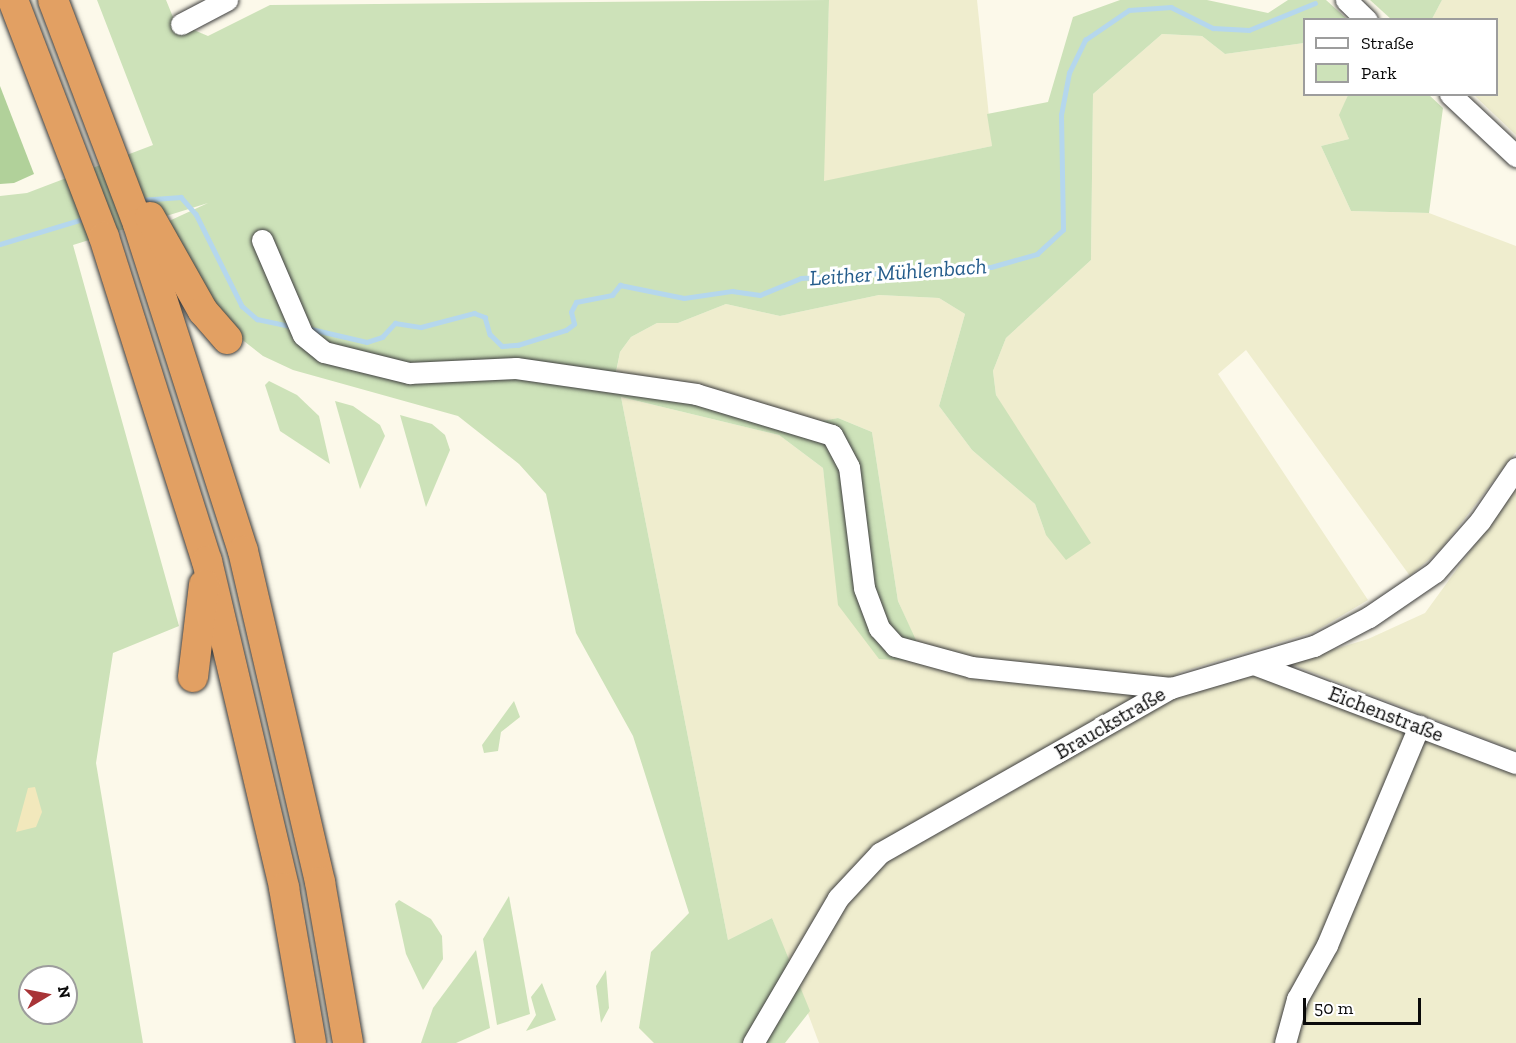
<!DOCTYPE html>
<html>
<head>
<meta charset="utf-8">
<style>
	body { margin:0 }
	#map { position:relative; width:1516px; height:1043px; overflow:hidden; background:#fcf9ea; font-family:"Zilla Slab",serif }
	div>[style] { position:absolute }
	.farmland>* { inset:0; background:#efedce }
	.green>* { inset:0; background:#cde2b9 }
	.forest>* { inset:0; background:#b1d19a }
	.sand>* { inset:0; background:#f2e8bc }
	.stream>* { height:4.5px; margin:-2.25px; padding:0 2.25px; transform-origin:2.25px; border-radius:2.25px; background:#b5d7ed }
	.roads { filter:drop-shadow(0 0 2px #3d3d3d) drop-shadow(0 0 2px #3d3d3d) }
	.minor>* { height:21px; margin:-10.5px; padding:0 10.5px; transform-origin:10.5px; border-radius:10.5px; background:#fff }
	.highway>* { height:30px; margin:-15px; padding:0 15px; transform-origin:15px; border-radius:15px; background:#e2a063 }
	span { translate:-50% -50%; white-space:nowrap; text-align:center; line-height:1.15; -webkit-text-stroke:6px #fff; paint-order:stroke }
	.street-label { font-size:21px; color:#0a0a0a }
	.water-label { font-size:22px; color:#245c8b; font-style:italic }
	.legend { position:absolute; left:1303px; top:18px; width:195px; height:78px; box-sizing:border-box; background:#fff; border:2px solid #9d9d9d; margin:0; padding:8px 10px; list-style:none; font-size:18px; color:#0a0a0a }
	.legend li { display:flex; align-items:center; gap:12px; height:30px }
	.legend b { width:30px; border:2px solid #9d9d9d }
	.north { position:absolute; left:18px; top:965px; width:60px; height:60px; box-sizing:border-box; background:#fff; border:2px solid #9d9d9d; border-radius:50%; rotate:80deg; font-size:16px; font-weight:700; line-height:24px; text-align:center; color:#0a0a0a }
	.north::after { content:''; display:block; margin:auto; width:21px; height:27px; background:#a83437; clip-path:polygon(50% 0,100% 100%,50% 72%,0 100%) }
	.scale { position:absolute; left:1303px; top:998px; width:118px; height:27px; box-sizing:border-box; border:3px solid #0a0a0a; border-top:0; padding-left:8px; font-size:18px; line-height:21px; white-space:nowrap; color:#0a0a0a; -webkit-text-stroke:4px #fff; paint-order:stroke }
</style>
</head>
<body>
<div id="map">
	<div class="farmland">
		<div style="clip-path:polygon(829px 0,977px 0,992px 146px,823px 182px)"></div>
		<div style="clip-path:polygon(1442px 0,1516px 0,1516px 135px,1474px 95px,1496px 94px,1496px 20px,1432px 19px)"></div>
		<div style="clip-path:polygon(1162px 34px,1202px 36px,1225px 54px,1304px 43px,1304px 94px,1348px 95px,1340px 115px,1349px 139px,1321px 146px,1351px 211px,1429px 213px,1516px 246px,1516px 452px,1441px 549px,1410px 576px,1246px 350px,1218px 374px,1368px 600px,1314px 632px,1181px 672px,988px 791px,959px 823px,1186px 688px,1260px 670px,1516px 769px,1516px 1043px,819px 1043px,772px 918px,728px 940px,621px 397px,779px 435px,823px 468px,831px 533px,925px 662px,898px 601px,872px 432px,838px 418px,822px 421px,616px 373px,620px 352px,631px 337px,657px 323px,678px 323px,726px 304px,780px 316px,879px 295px,939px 298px,965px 314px,939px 406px,972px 450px,1035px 504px,1046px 535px,1024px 443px,996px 395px,993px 371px,1006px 338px,1091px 260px,1093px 94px)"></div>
		<div style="clip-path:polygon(1516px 488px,1516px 751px,1288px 663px,1368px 639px,1425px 613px)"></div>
	</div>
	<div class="green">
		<div style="clip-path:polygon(evenodd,97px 0,166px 0,175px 22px,208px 36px,270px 5px,829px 0,824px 181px,992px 146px,987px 114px,1048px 102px,1073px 17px,1120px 0,1207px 0,1268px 13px,1288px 0,1326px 0,1347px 19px,1304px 20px,1304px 43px,1225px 54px,1202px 36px,1162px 34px,1093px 94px,1091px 260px,1006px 338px,993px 371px,996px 395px,1091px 543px,1066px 560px,1046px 535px,1035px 504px,972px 450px,939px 406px,965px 314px,939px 298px,879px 295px,780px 316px,726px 304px,678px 323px,657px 323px,631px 337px,620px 352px,616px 372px,822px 421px,838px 418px,872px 432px,898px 601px,926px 662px,879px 659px,838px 605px,823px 468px,779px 435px,621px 397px,728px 940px,772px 918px,810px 1011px,785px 1043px,654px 1043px,639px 1028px,651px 952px,689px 913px,633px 736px,576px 633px,546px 494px,519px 464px,458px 416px,293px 370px,263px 356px,226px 327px,169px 221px,208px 203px,73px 245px,179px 626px,113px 653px,96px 763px,143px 1043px,0 1043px,0 196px,27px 193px,153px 145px,97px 0,30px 977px,66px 977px,66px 1013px,30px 1013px,30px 977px)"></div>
		<div style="clip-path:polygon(1370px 0,1442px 0,1432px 19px,1392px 20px)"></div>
		<div style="clip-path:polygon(1348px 95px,1429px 95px,1443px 108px,1429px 213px,1351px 211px,1321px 146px,1349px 139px,1339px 115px)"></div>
		<div style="clip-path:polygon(269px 381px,297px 395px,319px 416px,330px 464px,280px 431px,265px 385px)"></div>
		<div style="clip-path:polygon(335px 401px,353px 406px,380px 425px,385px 436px,360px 489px)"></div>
		<div style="clip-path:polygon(400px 415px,432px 424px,445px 435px,450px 450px,426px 507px)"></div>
		<div style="clip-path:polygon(514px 701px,520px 717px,501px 732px,498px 751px,484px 753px,482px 745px)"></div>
		<div style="clip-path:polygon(509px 896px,530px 1014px,497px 1025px,483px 939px)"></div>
		<div style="clip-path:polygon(399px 900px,431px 919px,442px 936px,443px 959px,423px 990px,406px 954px,395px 904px)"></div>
		<div style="clip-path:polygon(476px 950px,490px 1028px,456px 1043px,421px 1043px,433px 1008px)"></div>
		<div style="clip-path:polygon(606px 970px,609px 1008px,601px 1023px,596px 986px)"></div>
		<div style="clip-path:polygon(542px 983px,556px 1020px,526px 1031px,536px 1015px,531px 997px)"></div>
	</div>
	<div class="forest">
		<div style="clip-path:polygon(0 86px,34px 174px,14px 183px,0 184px)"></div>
	</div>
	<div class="sand">
		<div style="clip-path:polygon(35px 787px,42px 812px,36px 827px,16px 832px,28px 788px)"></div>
	</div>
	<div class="stream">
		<div style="left:140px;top:200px;width:41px;rotate:-4.2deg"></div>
		<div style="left:181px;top:197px;width:23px;rotate:49deg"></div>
		<div style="left:196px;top:214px;width:103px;rotate:63.4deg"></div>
		<div style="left:242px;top:306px;width:20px;rotate:41deg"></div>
		<div style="left:257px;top:319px;width:35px;rotate:12deg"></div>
		<div style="left:0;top:244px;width:90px;rotate:-16.8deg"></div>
		<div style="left:311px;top:329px;width:57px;rotate:13.1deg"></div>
		<div style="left:367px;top:342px;width:16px;rotate:-18deg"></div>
		<div style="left:382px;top:337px;width:19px;rotate:-47deg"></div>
		<div style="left:395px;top:323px;width:26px;rotate:9deg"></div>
		<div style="left:421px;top:327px;width:55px;rotate:-14.8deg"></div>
		<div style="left:474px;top:313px;width:12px;rotate:20deg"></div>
		<div style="left:485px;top:317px;width:18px;rotate:74deg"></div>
		<div style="left:490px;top:334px;width:17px;rotate:45deg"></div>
		<div style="left:502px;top:346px;width:16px;rotate:-4deg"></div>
		<div style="left:518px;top:345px;width:50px;rotate:-17.4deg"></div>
		<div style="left:566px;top:330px;width:10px;rotate:-37deg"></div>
		<div style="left:574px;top:324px;width:12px;rotate:-104deg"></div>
		<div style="left:571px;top:312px;width:11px;rotate:-63deg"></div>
		<div style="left:576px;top:302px;width:37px;rotate:-11deg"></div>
		<div style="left:612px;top:295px;width:13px;rotate:-51deg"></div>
		<div style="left:620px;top:285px;width:65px;rotate:11.5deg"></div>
		<div style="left:684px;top:298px;width:49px;rotate:-8.3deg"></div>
		<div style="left:732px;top:291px;width:28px;rotate:8deg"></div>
		<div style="left:760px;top:295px;width:44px;rotate:-22.5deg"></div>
		<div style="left:801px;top:278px;width:190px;rotate:-3.3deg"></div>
		<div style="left:991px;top:267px;width:48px;rotate:-15.8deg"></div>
		<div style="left:1037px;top:254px;width:35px;rotate:-43deg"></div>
		<div style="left:1063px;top:230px;width:115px;rotate:-91deg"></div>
		<div style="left:1061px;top:115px;width:43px;rotate:-79.2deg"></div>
		<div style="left:1069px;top:73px;width:37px;rotate:-64deg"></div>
		<div style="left:1085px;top:40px;width:53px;rotate:-34.3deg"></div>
		<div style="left:1129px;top:10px;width:42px;rotate:-4.1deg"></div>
		<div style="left:1171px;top:7px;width:47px;rotate:26.6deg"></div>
		<div style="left:1213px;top:28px;width:36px;rotate:3deg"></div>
		<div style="left:1249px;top:30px;width:71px;rotate:-22.2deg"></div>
	</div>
	<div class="roads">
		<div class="minor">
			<div style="left:1346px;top:0;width:29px;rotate:44deg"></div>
			<div style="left:181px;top:24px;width:52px;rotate:-27.6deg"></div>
			<div style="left:1450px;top:94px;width:91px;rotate:43.2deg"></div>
			<div style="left:262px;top:240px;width:103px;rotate:66.7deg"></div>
			<div style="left:303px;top:335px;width:27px;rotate:39deg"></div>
			<div style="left:324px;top:352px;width:88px;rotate:13.9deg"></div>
			<div style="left:409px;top:373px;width:107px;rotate:-2.7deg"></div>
			<div style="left:516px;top:368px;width:182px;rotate:8.2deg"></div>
			<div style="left:696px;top:394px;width:142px;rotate:16.8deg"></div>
			<div style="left:832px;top:435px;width:36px;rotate:62deg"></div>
			<div style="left:849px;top:467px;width:122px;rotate:82.9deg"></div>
			<div style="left:864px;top:588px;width:43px;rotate:69.4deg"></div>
			<div style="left:879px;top:628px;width:24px;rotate:48deg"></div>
			<div style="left:895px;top:646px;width:79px;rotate:15.4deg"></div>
			<div style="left:971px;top:667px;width:201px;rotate:6deg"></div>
			<div style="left:1256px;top:665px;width:278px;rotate:20.7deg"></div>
			<div style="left:753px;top:1043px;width:168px;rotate:-59.6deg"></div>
			<div style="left:838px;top:898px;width:62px;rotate:-47deg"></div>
			<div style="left:880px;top:853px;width:335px;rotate:-29.6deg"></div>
			<div style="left:1171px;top:688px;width:149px;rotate:-16.4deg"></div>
			<div style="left:1314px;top:646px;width:62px;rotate:-27.8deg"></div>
			<div style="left:1369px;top:617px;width:80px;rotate:-34.3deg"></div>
			<div style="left:1435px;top:572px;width:68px;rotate:-48.6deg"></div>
			<div style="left:1480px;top:521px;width:64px;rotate:-55.8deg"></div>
			<div style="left:1285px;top:1043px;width:46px;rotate:-74.7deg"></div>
			<div style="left:1297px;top:999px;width:62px;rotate:-60.9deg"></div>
			<div style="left:1327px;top:945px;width:238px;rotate:-67.2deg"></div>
		</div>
		<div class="highway">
			<div style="left:13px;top:0;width:254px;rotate:69deg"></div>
			<div style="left:104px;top:237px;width:340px;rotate:72.4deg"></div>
			<div style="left:207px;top:561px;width:336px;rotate:76.7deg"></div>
			<div style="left:284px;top:888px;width:157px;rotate:80.1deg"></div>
			<div style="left:53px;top:0;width:240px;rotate:69.2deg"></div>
			<div style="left:138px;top:224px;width:343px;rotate:72.2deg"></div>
			<div style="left:243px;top:551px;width:340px;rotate:76.9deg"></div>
			<div style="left:320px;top:882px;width:163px;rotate:80.1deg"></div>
			<div style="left:150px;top:217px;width:108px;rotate:60.6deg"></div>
			<div style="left:203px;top:311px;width:37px;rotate:49deg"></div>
			<div style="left:193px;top:677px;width:93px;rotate:-83.2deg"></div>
		</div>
	</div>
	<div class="street-label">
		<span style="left:1386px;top:714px;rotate:21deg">Eichenstraße</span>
		<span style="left:1110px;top:723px;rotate:-30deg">Brauckstraße</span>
	</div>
	<div class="water-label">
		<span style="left:898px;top:272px;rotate:-4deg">Leither Mühlenbach</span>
	</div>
	<ul class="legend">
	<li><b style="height:8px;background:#fff"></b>Straße</li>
	<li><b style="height:16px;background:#cde2b9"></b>Park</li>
	</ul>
	<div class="north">N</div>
	<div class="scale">50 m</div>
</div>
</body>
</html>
